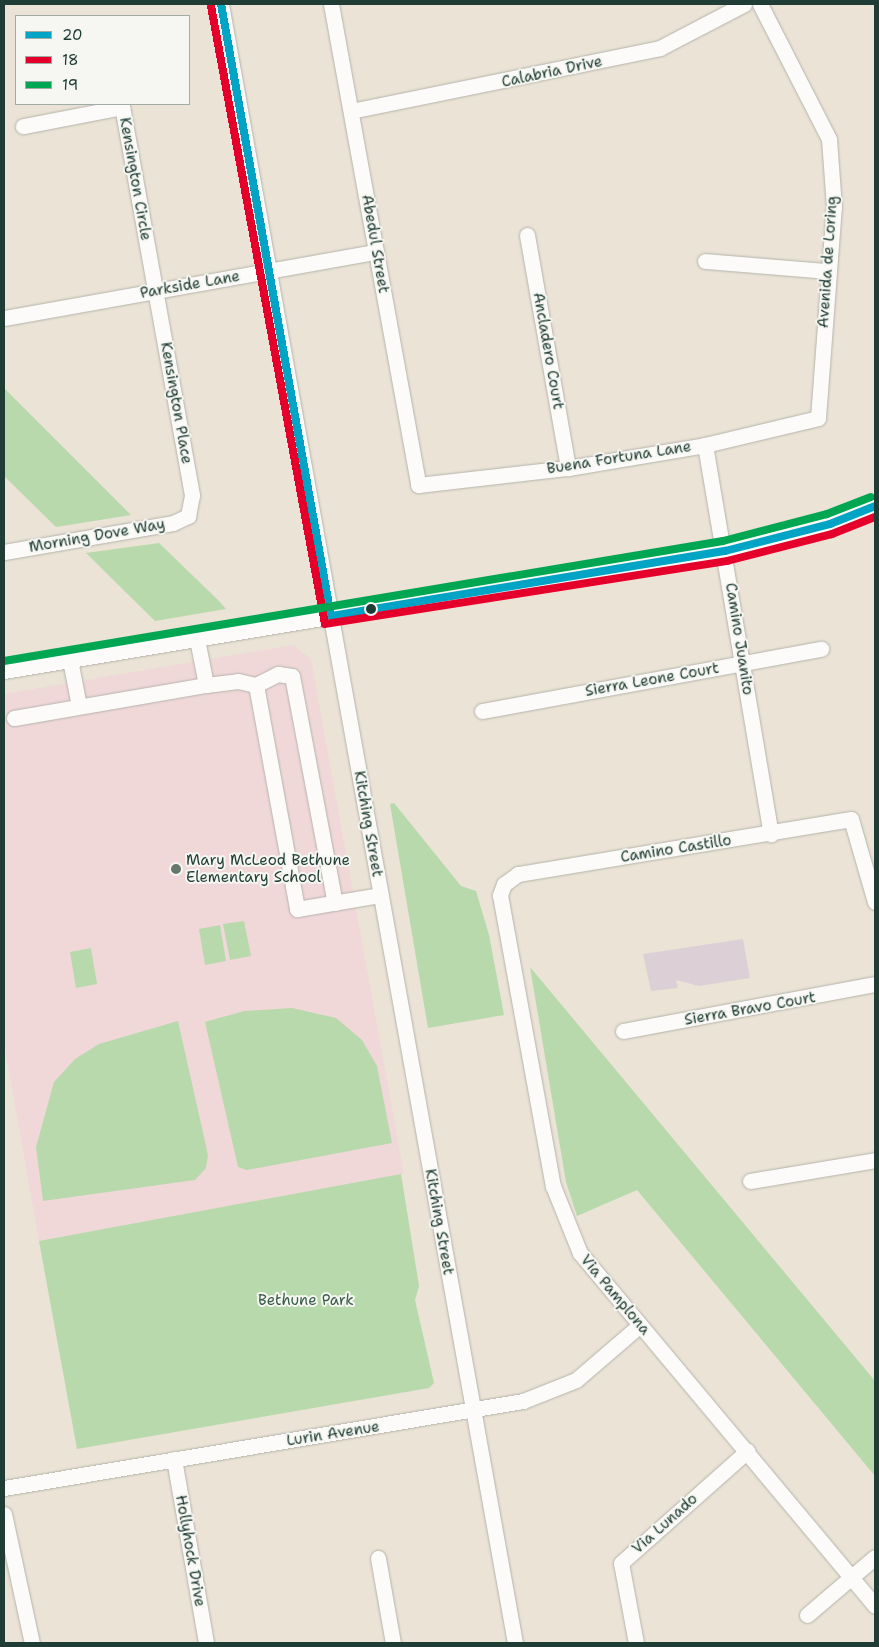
<!DOCTYPE html>
<html>
<head>
<meta charset="utf-8">
<style>
	body { margin:0 }
	#map { position:relative; width:879px; height:1647px; overflow:hidden; background:#eae3d6; font-family:"Shantell Sans",sans-serif }
	div>[style] { position:absolute }
	.built>* { inset:0; background:#f0d8d9 }
	.green>* { inset:0; background:#b8d9ab }
	.building>* { inset:0; background:#dcd0d6 }
	.roads { filter:drop-shadow(0 0 1px #b5b3aa) drop-shadow(0 0 1px #b5b3aa) }
	.minor>* { height:15px; margin:-7.5px; padding:0 7.5px; transform-origin:7.5px; border-radius:7.5px; background:#fcfbf9 }
	.bus-1>* { height:8px; margin:-4px; padding:0 4px; transform-origin:4px; border-radius:4px; background:#02a4c6 }
	.bus-2>* { height:8px; margin:-4px; padding:0 4px; transform-origin:4px; border-radius:4px; background:#e4002b }
	.bus-3>* { height:8px; margin:-4px; padding:0 4px; transform-origin:4px; border-radius:4px; background:#00a651 }
	.dots>* { width:14px; height:14px; translate:-50% -50%; box-sizing:border-box; border:2px solid #f6f6f2; border-radius:50% }
	span { translate:-50% -50%; white-space:nowrap; text-align:center; line-height:1.15; -webkit-text-stroke:4px #f6f6f2; paint-order:stroke }
	.street-label { font-size:15px; color:#1f3d34 }
	.poi-label { font-size:15px; color:#1f3d34 }
	.left { translate:0 -50%; text-align:left }
	.park-label { font-size:15px; color:#355b45 }
	.frame { position:absolute; inset:0; border:5px solid #1f3d34; pointer-events:none }
	.legend { position:absolute; left:15px; top:15px; width:175px; height:90px; box-sizing:border-box; background:#f6f6f2; border:1px solid #a0aca6; margin:0; padding:6px 9px; list-style:none; font-size:15px; color:#1f3d34 }
	.legend li { display:flex; align-items:center; gap:10px; height:25px }
	.legend b { width:25px; border:1px solid #a0aca6 }
</style>
</head>
<body>
<div id="map">
	<div class="built">
		<div style="clip-path:polygon(293px 645px,311px 659px,404px 1174px,39px 1241px,4px 1043px,4px 694px)"></div>
	</div>
	<div class="green">
		<div style="clip-path:polygon(4px 388px,131px 515px,56px 527px,4px 476px)"></div>
		<div style="clip-path:polygon(159px 543px,218px 600px,226px 609px,155px 621px,86px 553px)"></div>
		<div style="clip-path:polygon(394px 803px,461px 886px,476px 891px,489px 935px,504px 1015px,428px 1028px,390px 804px)"></div>
		<div style="clip-path:polygon(244px 921px,251px 956px,230px 960px,223px 924px)"></div>
		<div style="clip-path:polygon(220px 925px,226px 961px,205px 965px,199px 929px)"></div>
		<div style="clip-path:polygon(91px 948px,97px 984px,76px 988px,70px 952px)"></div>
		<div style="clip-path:polygon(530px 967px,875px 1381px,875px 1476px,637px 1190px,577px 1216px,566px 1182px)"></div>
		<div style="clip-path:polygon(292px 1008px,336px 1018px,362px 1040px,377px 1066px,392px 1143px,247px 1170px,238px 1167px,205px 1022px,244px 1011px)"></div>
		<div style="clip-path:polygon(178px 1021px,208px 1155px,206px 1168px,195px 1180px,43px 1201px,36px 1147px,54px 1082px,75px 1059px,99px 1044px)"></div>
		<div style="clip-path:polygon(401px 1174px,419px 1286px,415px 1300px,434px 1383px,429px 1388px,77px 1449px,39px 1241px)"></div>
	</div>
	<div class="building">
		<div style="clip-path:polygon(743px 939px,750px 978px,699px 986px,676px 980px,678px 988px,651px 991px,643px 954px)"></div>
	</div>
	<div class="roads">
		<div class="minor">
			<div style="left:221px;top:4px;width:1665px;rotate:79.83deg"></div>
			<div style="left:331px;top:4px;width:489px;rotate:79.7deg"></div>
			<div style="left:418px;top:485px;width:151px;rotate:-6.5deg"></div>
			<div style="left:568px;top:468px;width:139px;rotate:-9.5deg"></div>
			<div style="left:705px;top:445px;width:116px;rotate:-13.4deg"></div>
			<div style="left:818px;top:418px;width:212px;rotate:-85.7deg"></div>
			<div style="left:834px;top:207px;width:68px;rotate:-94.2deg"></div>
			<div style="left:829px;top:139px;width:152px;rotate:-117.1deg"></div>
			<div style="left:351px;top:111px;width:315px;rotate:-11.5deg"></div>
			<div style="left:660px;top:48px;width:95px;rotate:-27.6deg"></div>
			<div style="left:527px;top:235px;width:237px;rotate:80deg"></div>
			<div style="left:705px;top:261px;width:122px;rotate:4.7deg"></div>
			<div style="left:4px;top:318px;width:378px;rotate:-10.1deg"></div>
			<div style="left:705px;top:445px;width:395px;rotate:80.4deg"></div>
			<div style="left:4px;top:552px;width:171px;rotate:-9.7deg"></div>
			<div style="left:173px;top:523px;width:17px;rotate:-25deg"></div>
			<div style="left:188px;top:516px;width:21px;rotate:-79deg"></div>
			<div style="left:192px;top:495px;width:394px;rotate:-100.2deg"></div>
			<div style="left:122px;top:107px;width:101px;rotate:169.1deg"></div>
			<div style="left:197px;top:639px;width:47px;rotate:78.9deg"></div>
			<div style="left:70px;top:660px;width:47px;rotate:78.9deg"></div>
			<div style="left:4px;top:671px;width:731px;rotate:-9.45deg"></div>
			<div style="left:725px;top:551px;width:108px;rotate:-14.4deg"></div>
			<div style="left:830px;top:524px;width:48px;rotate:-21.8deg"></div>
			<div style="left:256px;top:685px;width:228px;rotate:79.6deg"></div>
			<div style="left:297px;top:909px;width:85px;rotate:-9.5deg"></div>
			<div style="left:256px;top:685px;width:25px;rotate:-27deg"></div>
			<div style="left:278px;top:674px;width:14px;rotate:8deg"></div>
			<div style="left:292px;top:676px;width:231px;rotate:79.3deg"></div>
			<div style="left:482px;top:711px;width:345px;rotate:-10.4deg"></div>
			<div style="left:14px;top:718px;width:195px;rotate:-9.8deg"></div>
			<div style="left:206px;top:685px;width:32px;rotate:-7deg"></div>
			<div style="left:238px;top:681px;width:18px;rotate:13deg"></div>
			<div style="left:875px;top:902px;width:86px;rotate:-106.1deg"></div>
			<div style="left:851px;top:819px;width:338px;rotate:170.6deg"></div>
			<div style="left:518px;top:874px;width:17px;rotate:144deg"></div>
			<div style="left:504px;top:884px;width:12px;rotate:110deg"></div>
			<div style="left:500px;top:895px;width:296px;rotate:79.7deg"></div>
			<div style="left:553px;top:1186px;width:72px;rotate:68.1deg"></div>
			<div style="left:580px;top:1253px;width:460px;rotate:50.1deg"></div>
			<div style="left:623px;top:1031px;width:256px;rotate:-10.6deg"></div>
			<div style="left:750px;top:1181px;width:127px;rotate:-9.5deg"></div>
			<div style="left:174px;top:1459px;width:187px;rotate:80.1deg"></div>
			<div style="left:4px;top:1488px;width:526px;rotate:-9.52deg"></div>
			<div style="left:523px;top:1401px;width:57px;rotate:-21.6deg"></div>
			<div style="left:576px;top:1380px;width:84px;rotate:-40.7deg"></div>
			<div style="left:4px;top:1514px;width:132px;rotate:77.8deg"></div>
			<div style="left:378px;top:1558px;width:86px;rotate:80deg"></div>
			<div style="left:807px;top:1615px;width:89px;rotate:-40.5deg"></div>
			<div style="left:636px;top:1643px;width:81px;rotate:-100.6deg"></div>
			<div style="left:621px;top:1563px;width:169px;rotate:-41.6deg"></div>
		</div>
	</div>
	<div class="bus-1">
		<div style="left:221px;top:4px;width:622px;rotate:79.81deg"></div>
		<div style="left:331px;top:616px;width:399px;rotate:-9.4deg"></div>
		<div style="left:725px;top:551px;width:108px;rotate:-14.4deg"></div>
		<div style="left:830px;top:524px;width:48px;rotate:-21.8deg"></div>
	</div>
	<div class="bus-2">
		<div style="left:211px;top:6px;width:628px;rotate:79.55deg"></div>
		<div style="left:325px;top:624px;width:407px;rotate:-8.9deg"></div>
		<div style="left:727px;top:561px;width:108px;rotate:-14.4deg"></div>
		<div style="left:832px;top:534px;width:46px;rotate:-21.6deg"></div>
	</div>
	<div class="bus-3">
		<div style="left:4px;top:661px;width:729px;rotate:-9.48deg"></div>
		<div style="left:723px;top:541px;width:107px;rotate:-14.6deg"></div>
		<div style="left:827px;top:514px;width:47px;rotate:-21.1deg"></div>
	</div>
	<div class="dots">
		<div style="left:371px;top:609px;background:#1f3d34"></div>
		<div style="left:176px;top:869px;background:#66776d"></div>
	</div>
	<div class="street-label">
		<span style="left:552px;top:72px;rotate:-12deg">Calabria Drive</span>
		<span style="left:135px;top:179px;rotate:80deg">Kensington Circle</span>
		<span style="left:375px;top:244px;rotate:80deg">Abedul Street</span>
		<span style="left:828px;top:262px;rotate:-86deg">Avenida de Loring</span>
		<span style="left:190px;top:285px;rotate:-10deg">Parkside Lane</span>
		<span style="left:548px;top:351px;rotate:80deg">Ancladero Court</span>
		<span style="left:176px;top:403px;rotate:80deg">Kensington Place</span>
		<span style="left:619px;top:458px;rotate:-9deg">Buena Fortuna Lane</span>
		<span style="left:97px;top:536px;rotate:-10deg">Morning Dove Way</span>
		<span style="left:739px;top:639px;rotate:81deg">Camino Juanito</span>
		<span style="left:652px;top:680px;rotate:-10deg">Sierra Leone Court</span>
		<span style="left:368px;top:824px;rotate:80deg">Kitching Street</span>
		<span style="left:676px;top:849px;rotate:-9deg">Camino Castillo</span>
		<span style="left:750px;top:1009px;rotate:-10deg">Sierra Bravo Court</span>
		<span style="left:439px;top:1222px;rotate:80deg">Kitching Street</span>
		<span style="left:615px;top:1295px;rotate:50deg">Via Pamplona</span>
		<span style="left:333px;top:1434px;rotate:-9deg">Lurin Avenue</span>
		<span style="left:665px;top:1524px;rotate:-42deg">Via Lunado</span>
		<span style="left:190px;top:1551px;rotate:80deg">Hollyhock Drive</span>
	</div>
	<div class="poi-label">
		<span class="left" style="left:186px;top:869px">Mary McLeod Bethune<br>Elementary School</span>
	</div>
	<div class="park-label">
		<span style="left:306px;top:1301px">Bethune Park</span>
	</div>
	<div class="frame"></div>
	<ul class="legend">
	<li><b style="height:6px;background:#02a4c6"></b>20</li>
	<li><b style="height:6px;background:#e4002b"></b>18</li>
	<li><b style="height:6px;background:#00a651"></b>19</li>
	</ul>
</div>
</body>
</html>
